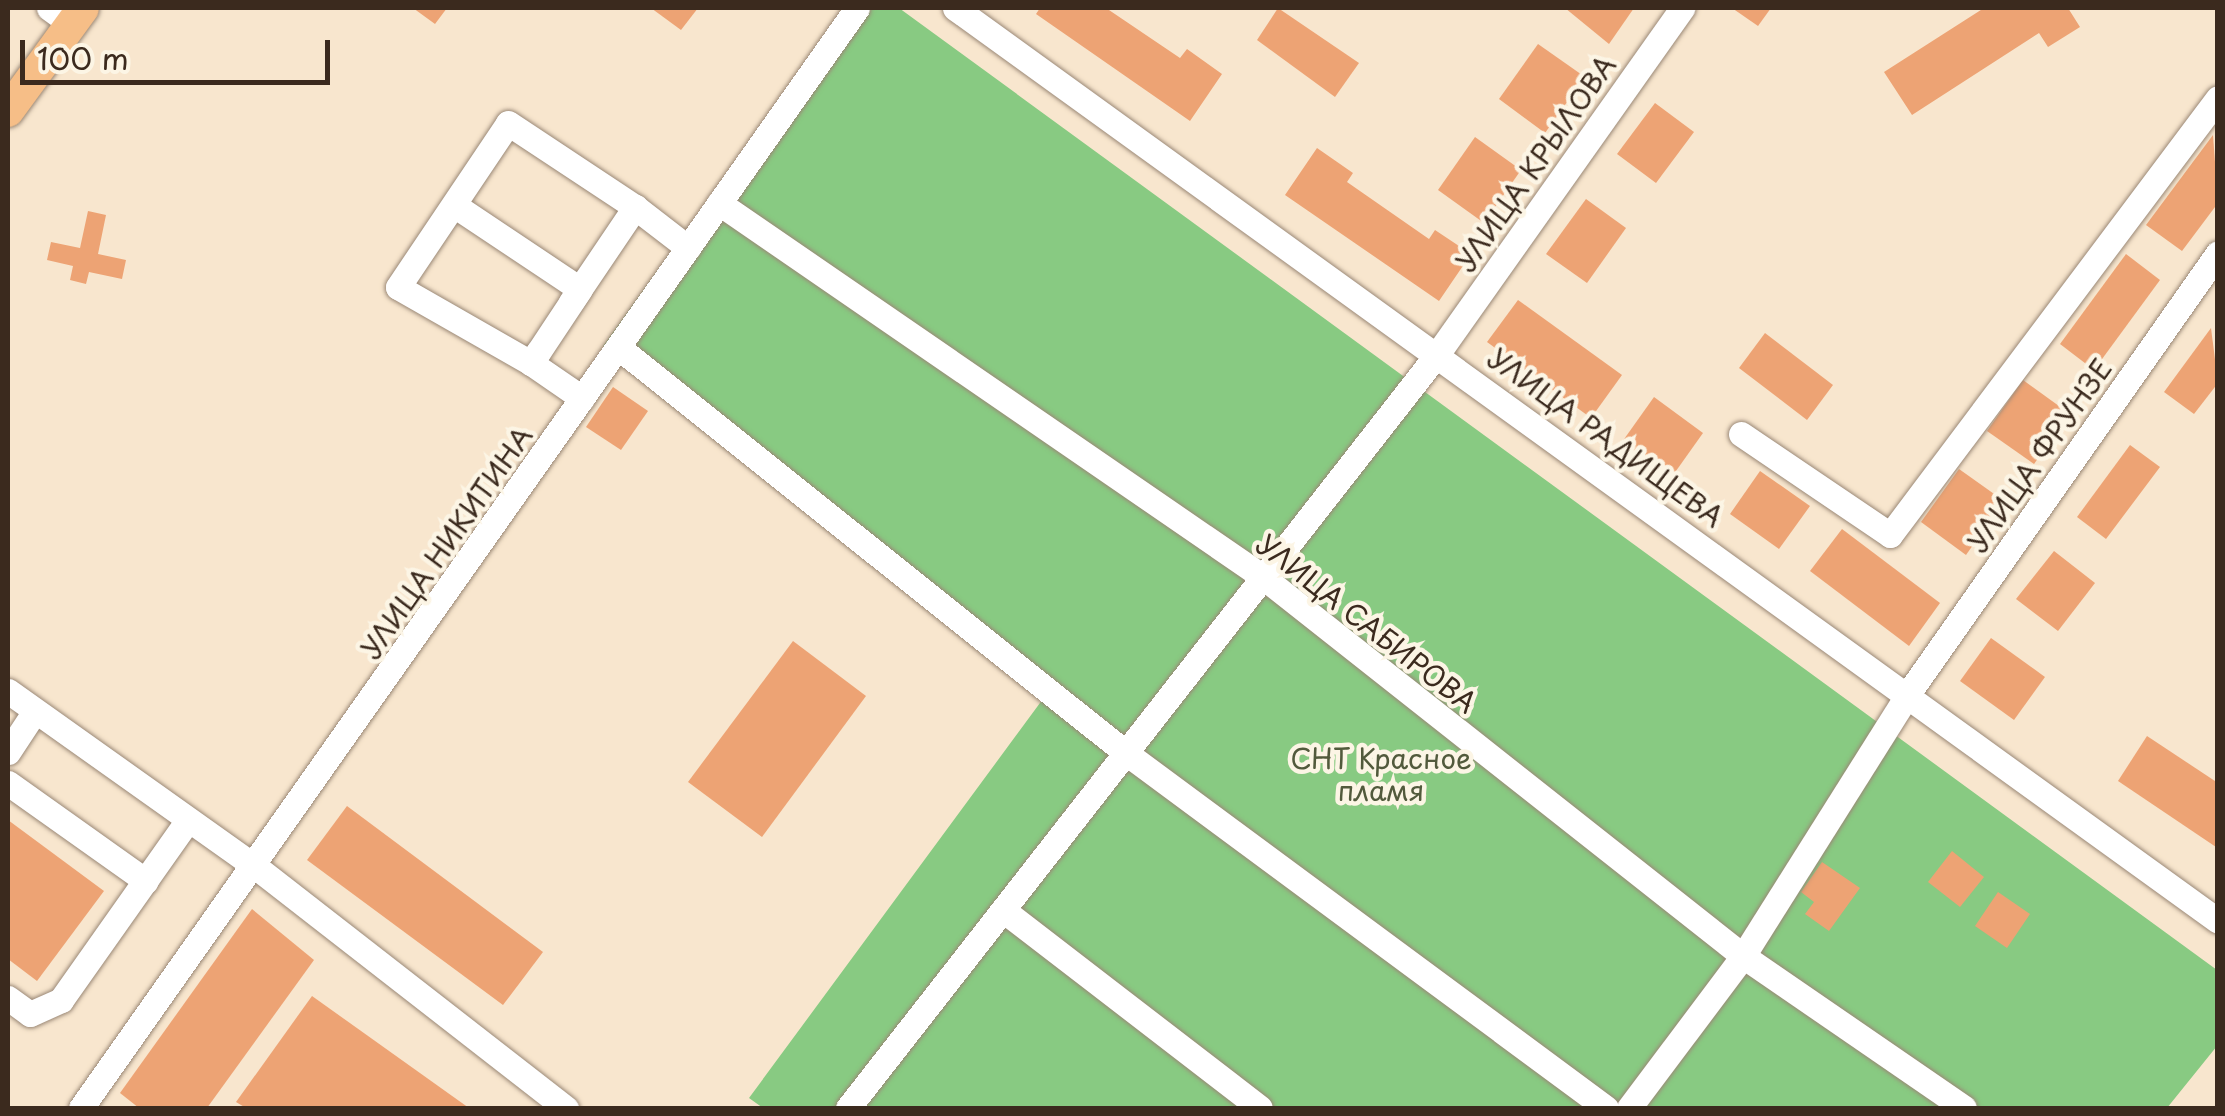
<!DOCTYPE html>
<html>
<head>
<meta charset="utf-8">
<style>
	body { margin:0 }
	#map { position:relative; width:2225px; height:1116px; overflow:hidden; background:#f8e6ce; font-family:"Playpen Sans",sans-serif }
	div>[style] { position:absolute }
	.green>* { inset:0; background:#88ca82 }
	.building>* { inset:0; background:#eda374 }
	.roads { filter:drop-shadow(0 0 2px #9a8876) drop-shadow(0 0 2px #9a8876) }
	.minor>* { height:25px; margin:-12.5px; padding:0 12.5px; transform-origin:12.5px; border-radius:12.5px; background:#fff }
	.major>* { height:32px; margin:-16px; padding:0 16px; transform-origin:16px; border-radius:16px; background:#f6be87 }
	span { translate:-50% -50%; white-space:nowrap; text-align:center; line-height:1.15; -webkit-text-stroke:9px #fcf5e5; paint-order:stroke }
	.street-label { font-size:28px; color:#3b2a1e }
	.park-label { font-size:28px; color:#525a3c }
	.frame { position:absolute; inset:0; border:10px solid #3b2a1e; pointer-events:none }
	.scale { position:absolute; left:20px; top:40px; width:310px; height:45px; box-sizing:border-box; border:5px solid #3b2a1e; border-top:0; padding-left:12px; font-size:30px; line-height:35px; white-space:nowrap; color:#3b2a1e; -webkit-text-stroke:8px #fcf5e5; paint-order:stroke }
</style>
</head>
<body>
<div id="map">
	<div class="green">
		<div style="clip-path:polygon(846px 8px,899px 8px,2217px 970px,2217px 1046px,2167px 1108px,763px 1108px,749px 1098px,1051px 688px,603px 346px)"></div>
	</div>
	<div class="building">
		<div style="clip-path:polygon(413px 8px,447px 8px,435px 24px)"></div>
		<div style="clip-path:polygon(651px 8px,698px 8px,681px 30px)"></div>
		<div style="clip-path:polygon(1040px 8px,1106px 8px,1180px 58px,1187px 49px,1222px 74px,1190px 121px,1036px 14px)"></div>
		<div style="clip-path:polygon(1278px 8px,1359px 63px,1335px 97px,1257px 40px)"></div>
		<div style="clip-path:polygon(1565px 8px,1634px 8px,1609px 44px)"></div>
		<div style="clip-path:polygon(1732px 8px,1771px 8px,1758px 26px)"></div>
		<div style="clip-path:polygon(1984px 8px,2068px 8px,2080px 27px,2048px 47px,2039px 33px,1912px 115px,1884px 72px)"></div>
		<div style="clip-path:polygon(1538px 44px,1585px 77px,1545px 133px,1499px 99px)"></div>
		<div style="clip-path:polygon(1655px 103px,1694px 132px,1656px 183px,1617px 154px)"></div>
		<div style="clip-path:polygon(2213px 135px,2218px 203px,2182px 251px,2146px 225px)"></div>
		<div style="clip-path:polygon(1475px 137px,1521px 170px,1484px 223px,1438px 190px)"></div>
		<div style="clip-path:polygon(1317px 148px,1353px 173px,1347px 182px,1429px 239px,1435px 230px,1471px 254px,1439px 301px,1285px 195px)"></div>
		<div style="clip-path:polygon(1586px 199px,1626px 228px,1587px 283px,1546px 254px)"></div>
		<div style="clip-path:polygon(88px 211px,106px 215px,98px 254px,126px 260px,122px 279px,89px 272px,86px 284px,70px 280px,73px 266px,47px 260px,51px 242px,80px 248px)"></div>
		<div style="clip-path:polygon(2126px 254px,2160px 280px,2094px 370px,2060px 344px)"></div>
		<div style="clip-path:polygon(1518px 300px,1622px 375px,1591px 418px,1487px 342px)"></div>
		<div style="clip-path:polygon(2211px 328px,2218px 383px,2194px 414px,2164px 392px)"></div>
		<div style="clip-path:polygon(1765px 333px,1833px 385px,1807px 420px,1739px 368px)"></div>
		<div style="clip-path:polygon(2023px 380px,2070px 414px,2034px 464px,1987px 431px)"></div>
		<div style="clip-path:polygon(613px 387px,648px 411px,621px 450px,586px 427px)"></div>
		<div style="clip-path:polygon(1654px 397px,1703px 433px,1671px 478px,1622px 442px)"></div>
		<div style="clip-path:polygon(2130px 445px,2160px 467px,2106px 539px,2077px 517px)"></div>
		<div style="clip-path:polygon(1959px 469px,2004px 501px,1966px 555px,1921px 522px)"></div>
		<div style="clip-path:polygon(1760px 471px,1810px 506px,1779px 549px,1730px 514px)"></div>
		<div style="clip-path:polygon(1842px 529px,1940px 603px,1909px 646px,1810px 571px)"></div>
		<div style="clip-path:polygon(2054px 551px,2095px 583px,2058px 631px,2016px 599px)"></div>
		<div style="clip-path:polygon(1991px 638px,2045px 677px,2014px 720px,1960px 681px)"></div>
		<div style="clip-path:polygon(793px 641px,866px 696px,762px 837px,688px 782px)"></div>
		<div style="clip-path:polygon(2147px 736px,2218px 783px,2216px 847px,2118px 781px)"></div>
		<div style="clip-path:polygon(347px 806px,543px 952px,503px 1005px,307px 860px)"></div>
		<div style="clip-path:polygon(8px 820px,104px 891px,37px 981px,8px 959px)"></div>
		<div style="clip-path:polygon(1952px 851px,1984px 877px,1960px 907px,1928px 882px)"></div>
		<div style="clip-path:polygon(1822px 862px,1860px 888px,1829px 931px,1805px 914px,1814px 902px,1801px 892px)"></div>
		<div style="clip-path:polygon(1998px 892px,2030px 914px,2007px 948px,1975px 926px)"></div>
		<div style="clip-path:polygon(252px 909px,314px 960px,207px 1108px,139px 1108px,120px 1093px)"></div>
		<div style="clip-path:polygon(312px 996px,469px 1108px,246px 1108px,236px 1102px)"></div>
	</div>
	<div class="roads">
		<div class="minor">
			<div style="left:49px;top:8px;width:27px;rotate:36deg"></div>
			<div style="left:955px;top:8px;width:1558px;rotate:35.86deg"></div>
			<div style="left:719px;top:203px;width:660px;rotate:34.51deg"></div>
			<div style="left:1263px;top:577px;width:612px;rotate:38.29deg"></div>
			<div style="left:1743px;top:956px;width:268px;rotate:34.5deg"></div>
			<div style="left:454px;top:205px;width:151px;rotate:33.7deg"></div>
			<div style="left:580px;top:289px;width:89px;rotate:123.5deg"></div>
			<div style="left:531px;top:363px;width:153px;rotate:-150.3deg"></div>
			<div style="left:398px;top:287px;width:197px;rotate:-56.1deg"></div>
			<div style="left:508px;top:123px;width:152px;rotate:33.5deg"></div>
			<div style="left:571px;top:302px;width:115px;rotate:-56deg"></div>
			<div style="left:635px;top:207px;width:67px;rotate:37.7deg"></div>
			<div style="left:618px;top:347px;width:650px;rotate:38.63deg"></div>
			<div style="left:1126px;top:753px;width:597px;rotate:36.49deg"></div>
			<div style="left:538px;top:352px;width:13px;rotate:122deg"></div>
			<div style="left:531px;top:363px;width:62px;rotate:34.5deg"></div>
			<div style="left:1741px;top:434px;width:180px;rotate:34.1deg"></div>
			<div style="left:1890px;top:535px;width:546px;rotate:-53.11deg"></div>
			<div style="left:8px;top:691px;width:304px;rotate:35.4deg"></div>
			<div style="left:256px;top:867px;width:393px;rotate:37.9deg"></div>
			<div style="left:8px;top:752px;width:49px;rotate:-56.6deg"></div>
			<div style="left:8px;top:783px;width:169px;rotate:35.4deg"></div>
			<div style="left:1003px;top:910px;width:324px;rotate:37.6deg"></div>
			<div style="left:8px;top:998px;width:27px;rotate:36deg"></div>
			<div style="left:30px;top:1014px;width:34px;rotate:-24deg"></div>
			<div style="left:61px;top:1000px;width:220px;rotate:-54.8deg"></div>
			<div style="left:81px;top:1108px;width:1346px;rotate:-54.8deg"></div>
			<div style="left:848px;top:1108px;width:958px;rotate:-51.99deg"></div>
			<div style="left:1438px;top:353px;width:423px;rotate:-54.7deg"></div>
			<div style="left:1629px;top:1108px;width:190px;rotate:-53.1deg"></div>
			<div style="left:1743px;top:956px;width:313px;rotate:-57.8deg"></div>
			<div style="left:1910px;top:691px;width:535px;rotate:-54.89deg"></div>
		</div>
		<div class="major">
			<div style="left:8px;top:111px;width:127px;rotate:-53.9deg"></div>
		</div>
	</div>
	<div class="street-label">
		<span style="left:1535px;top:163px;rotate:-55deg">УЛИЦА КРЫЛОВА</span>
		<span style="left:1606px;top:437px;rotate:36deg">УЛИЦА РАДИЩЕВА</span>
		<span style="left:2039px;top:455px;rotate:-55deg">УЛИЦА ФРУНЗЕ</span>
		<span style="left:446px;top:542px;rotate:-55deg">УЛИЦА НИКИТИНА</span>
		<span style="left:1367px;top:623px;rotate:38deg">УЛИЦА САБИРОВА</span>
	</div>
	<div class="park-label">
		<span style="left:1381px;top:774px">СНТ Красное<br>пламя</span>
	</div>
	<div class="frame"></div>
	<div class="scale">100 m</div>
</div>
</body>
</html>
